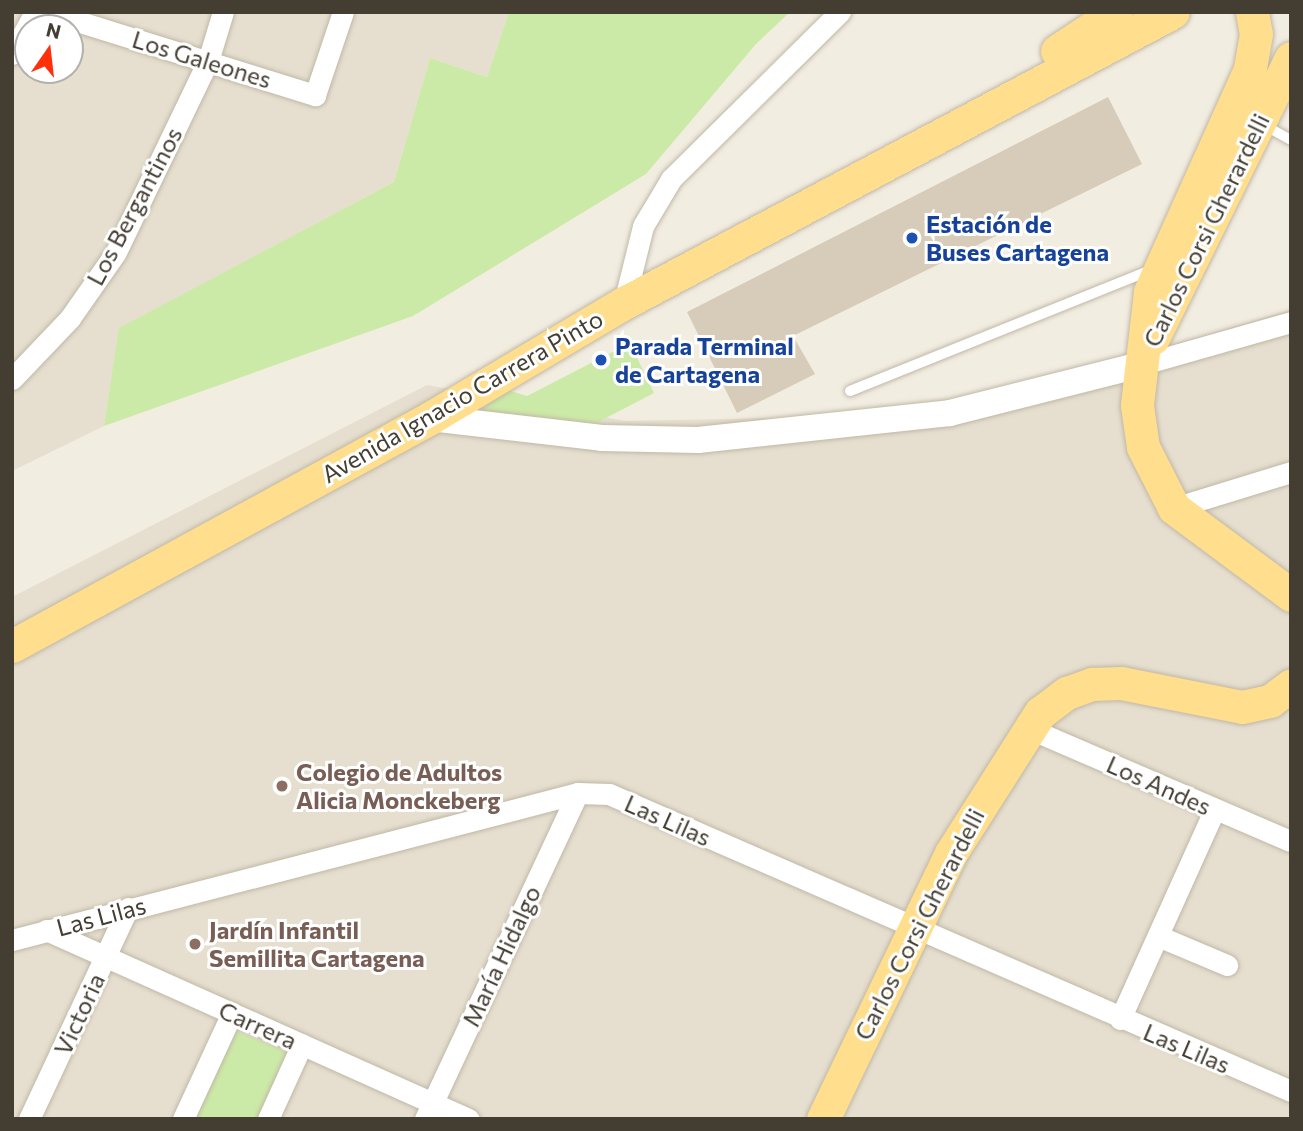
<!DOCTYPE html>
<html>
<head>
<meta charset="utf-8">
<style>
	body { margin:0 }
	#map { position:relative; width:1303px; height:1131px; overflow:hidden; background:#f2ede1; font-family:Commissioner,sans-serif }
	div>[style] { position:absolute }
	.residential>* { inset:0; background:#e6dfcf }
	.green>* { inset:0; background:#cceaa7 }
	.building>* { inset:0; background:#d7cbb9 }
	.roads { filter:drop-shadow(0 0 2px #c0b8a7) drop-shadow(0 0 2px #c0b8a7) }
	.service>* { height:10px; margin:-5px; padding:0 5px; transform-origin:5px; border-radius:5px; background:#fff }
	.minor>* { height:21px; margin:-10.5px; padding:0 10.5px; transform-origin:10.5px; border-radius:10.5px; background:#fff }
	.tertiary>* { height:26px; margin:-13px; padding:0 13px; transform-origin:13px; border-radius:13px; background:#fff }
	.primary>* { height:33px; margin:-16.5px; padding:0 16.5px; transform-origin:16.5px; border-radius:16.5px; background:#ffde8d }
	.dots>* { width:19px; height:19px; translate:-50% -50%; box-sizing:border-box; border:4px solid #fff; border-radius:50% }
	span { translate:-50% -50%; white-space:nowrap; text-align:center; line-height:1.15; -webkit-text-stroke:6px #fff; paint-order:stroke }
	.street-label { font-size:24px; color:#433d32 }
	.transit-label { font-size:24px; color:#164399; font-weight:700 }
	.left { translate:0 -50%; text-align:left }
	.education-label { font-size:24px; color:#785e54; font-weight:700 }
	.frame { position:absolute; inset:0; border:14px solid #433d32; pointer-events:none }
	.north { position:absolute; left:14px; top:14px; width:70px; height:70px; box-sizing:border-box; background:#fff; border:2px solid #b4b1ad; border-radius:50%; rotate:14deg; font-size:19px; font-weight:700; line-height:28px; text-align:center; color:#433d32 }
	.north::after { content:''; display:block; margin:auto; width:24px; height:32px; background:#ff2f0b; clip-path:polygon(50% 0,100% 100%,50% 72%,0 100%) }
</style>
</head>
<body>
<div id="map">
	<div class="residential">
		<div style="clip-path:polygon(evenodd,12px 12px,509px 12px,487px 77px,430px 58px,394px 182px,120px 328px,104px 426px,12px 471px,12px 12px,28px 28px,70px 28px,70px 70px,28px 70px,28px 28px)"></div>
		<div style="clip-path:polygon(1291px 310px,1291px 1119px,12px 1119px,12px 597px,427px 385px,625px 421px,934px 415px)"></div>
	</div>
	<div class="green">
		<div style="clip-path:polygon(509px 12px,790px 12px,756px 44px,646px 174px,413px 316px,104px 426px,119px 328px,394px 182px,430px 58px,487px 77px)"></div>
		<div style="clip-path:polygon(630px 343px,654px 393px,583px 430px,480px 412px,501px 388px,527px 396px)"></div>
		<div style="clip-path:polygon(237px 1031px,288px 1053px,258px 1119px,194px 1119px)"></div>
	</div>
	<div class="building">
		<div style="clip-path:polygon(1108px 97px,1142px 164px,793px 336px,815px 374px,737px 413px,687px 312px)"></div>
	</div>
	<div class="roads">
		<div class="service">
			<div style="left:1262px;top:124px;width:33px;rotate:29deg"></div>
			<div style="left:850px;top:391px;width:324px;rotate:-21.9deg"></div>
		</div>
		<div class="minor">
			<div style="left:48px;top:12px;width:280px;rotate:17.3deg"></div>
			<div style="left:315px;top:95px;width:88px;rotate:-71.4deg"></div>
			<div style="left:12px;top:54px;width:48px;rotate:-61.3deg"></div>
			<div style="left:624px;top:303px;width:79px;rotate:-76.1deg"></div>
			<div style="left:643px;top:226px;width:55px;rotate:-59.2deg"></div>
			<div style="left:671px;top:179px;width:238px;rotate:-44.7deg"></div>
			<div style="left:1140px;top:365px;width:157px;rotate:-15.9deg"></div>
			<div style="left:12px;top:379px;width:84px;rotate:-46.4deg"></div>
			<div style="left:70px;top:318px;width:80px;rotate:-55.1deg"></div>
			<div style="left:116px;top:252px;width:212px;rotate:-64.3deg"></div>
			<div style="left:208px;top:61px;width:51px;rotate:-73deg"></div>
			<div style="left:1174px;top:508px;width:122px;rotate:-17.1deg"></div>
			<div style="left:1028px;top:728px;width:286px;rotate:23.3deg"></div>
			<div style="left:46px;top:930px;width:463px;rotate:24.1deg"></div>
			<div style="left:1158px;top:936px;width:75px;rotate:22.8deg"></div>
			<div style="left:12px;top:940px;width:585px;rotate:-14.56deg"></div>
			<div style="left:578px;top:793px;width:31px;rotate:2deg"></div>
			<div style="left:609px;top:794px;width:744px;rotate:23.53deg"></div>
			<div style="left:1120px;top:1019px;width:230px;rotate:-65.7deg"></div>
			<div style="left:29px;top:1119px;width:233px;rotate:-64.9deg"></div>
			<div style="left:183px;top:1119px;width:117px;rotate:-65.2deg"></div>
			<div style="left:268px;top:1119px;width:82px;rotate:-65.6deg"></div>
			<div style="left:425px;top:1119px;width:360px;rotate:-64.9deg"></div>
		</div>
		<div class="tertiary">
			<div style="left:430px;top:418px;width:173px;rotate:6.6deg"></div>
			<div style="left:602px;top:438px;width:96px;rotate:1.2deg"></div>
			<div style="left:698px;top:440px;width:253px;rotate:-6.1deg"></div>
			<div style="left:950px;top:413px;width:196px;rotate:-14.2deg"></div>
		</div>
		<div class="primary">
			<div style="left:1252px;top:12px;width:22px;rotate:80deg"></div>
			<div style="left:1256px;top:34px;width:36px;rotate:100deg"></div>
			<div style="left:1250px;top:69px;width:244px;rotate:114.2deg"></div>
			<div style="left:1150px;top:292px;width:114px;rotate:96.6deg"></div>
			<div style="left:1137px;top:405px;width:42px;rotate:81.9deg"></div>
			<div style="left:1143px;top:447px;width:68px;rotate:63.1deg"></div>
			<div style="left:1174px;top:508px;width:146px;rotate:36.6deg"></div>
			<div style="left:1057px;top:51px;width:71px;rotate:-33.5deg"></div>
			<div style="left:1153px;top:338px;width:312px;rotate:-63.8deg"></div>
			<div style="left:12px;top:646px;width:476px;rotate:-28.6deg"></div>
			<div style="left:430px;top:418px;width:226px;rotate:-30.7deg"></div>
			<div style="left:624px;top:303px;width:621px;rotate:-27.93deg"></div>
			<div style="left:823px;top:1119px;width:295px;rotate:-64.3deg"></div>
			<div style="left:951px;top:853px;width:166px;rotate:-57.6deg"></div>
			<div style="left:1040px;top:713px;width:34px;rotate:-37deg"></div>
			<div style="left:1067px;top:693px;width:27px;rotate:-20deg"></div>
			<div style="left:1092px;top:684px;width:29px;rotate:-2deg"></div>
			<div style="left:1121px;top:683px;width:123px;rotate:11.2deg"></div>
			<div style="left:1242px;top:707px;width:29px;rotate:-12deg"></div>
			<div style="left:1270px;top:701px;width:26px;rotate:-37deg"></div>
		</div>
	</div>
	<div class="dots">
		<div style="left:912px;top:238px;background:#1a4fb4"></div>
		<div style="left:601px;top:360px;background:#1a4fb4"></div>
		<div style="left:282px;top:786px;background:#8d6e63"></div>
		<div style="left:195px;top:944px;background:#8d6e63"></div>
	</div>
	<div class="street-label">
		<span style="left:202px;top:59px;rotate:17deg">Los Galeones</span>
		<span style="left:134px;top:206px;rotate:-62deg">Los Bergantinos</span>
		<span style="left:1206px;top:230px;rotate:-64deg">Carlos Corsi Gherardelli</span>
		<span style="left:462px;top:396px;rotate:-30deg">Avenida Ignacio Carrera Pinto</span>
		<span style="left:1159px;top:785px;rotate:24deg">Los Andes</span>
		<span style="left:668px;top:820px;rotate:24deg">Las Lilas</span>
		<span style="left:101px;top:916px;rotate:-15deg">Las Lilas</span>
		<span style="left:919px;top:924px;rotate:-63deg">Carlos Corsi Gherardelli</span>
		<span style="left:501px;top:956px;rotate:-65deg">María Hidalgo</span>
		<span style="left:79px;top:1014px;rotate:-65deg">Victoria</span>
		<span style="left:258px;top:1025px;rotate:24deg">Carrera</span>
		<span style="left:1187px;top:1048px;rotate:23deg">Las Lilas</span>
	</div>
	<div class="transit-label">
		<span class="left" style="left:926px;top:238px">Estación de<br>Buses Cartagena</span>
		<span class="left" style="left:615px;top:360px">Parada Terminal<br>de Cartagena</span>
	</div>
	<div class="education-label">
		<span class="left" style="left:296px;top:786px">Colegio de Adultos<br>Alicia Monckeberg</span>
		<span class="left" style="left:209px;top:944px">Jardín Infantil<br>Semillita Cartagena</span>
	</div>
	<div class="frame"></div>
	<div class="north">N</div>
</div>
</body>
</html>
